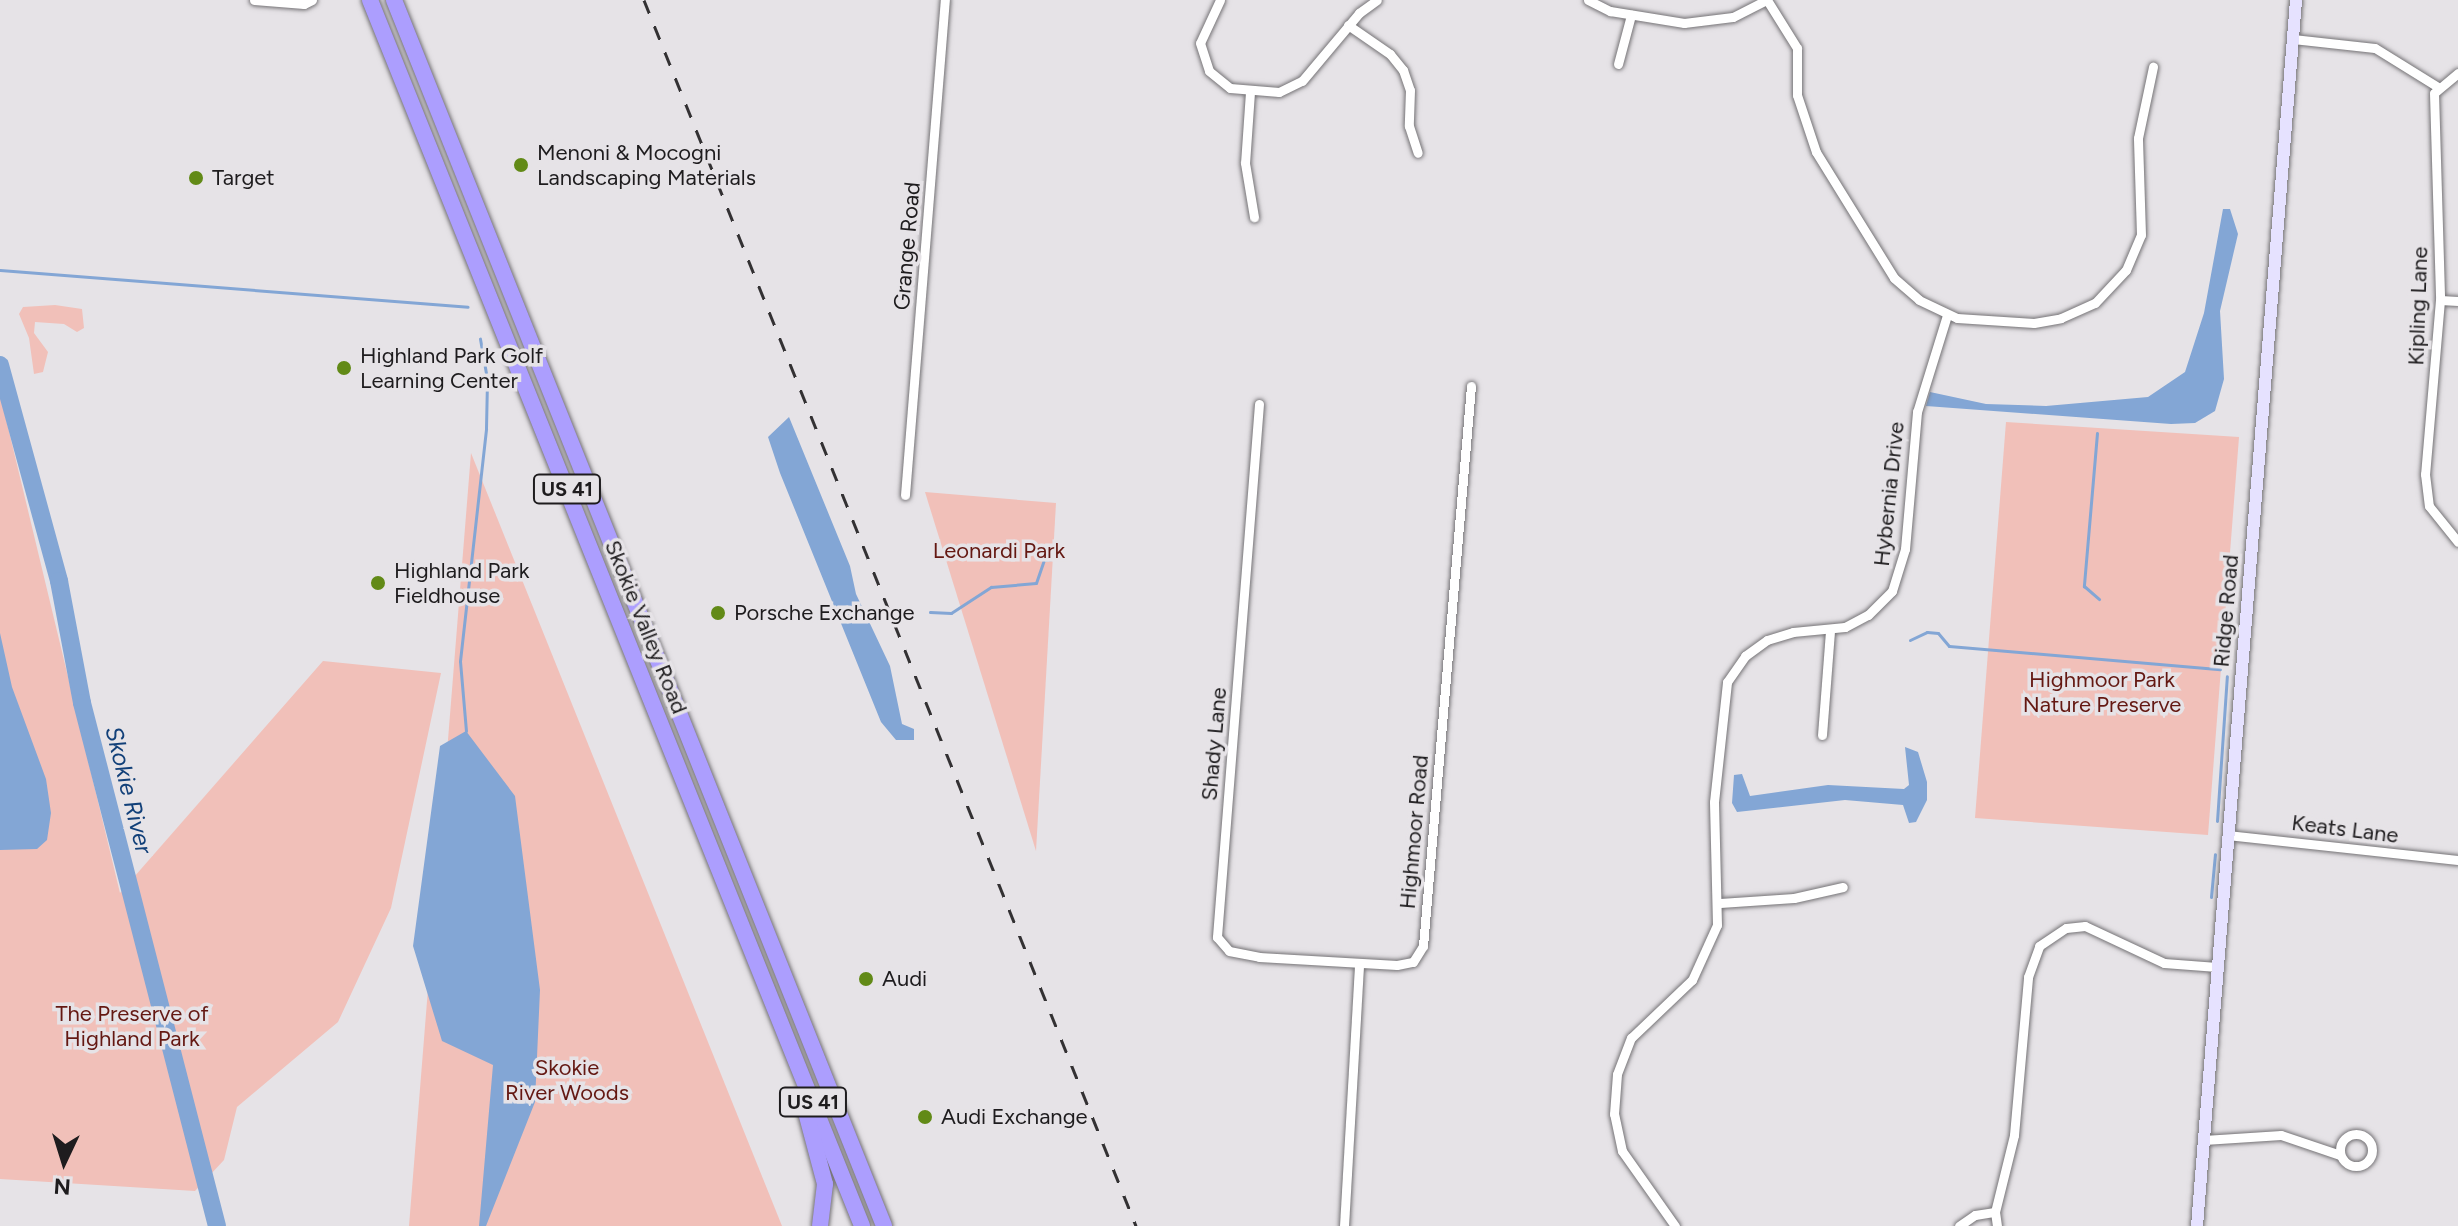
<!DOCTYPE html>
<html>
<head>
<meta charset="utf-8">
<style>
	body { margin:0 }
	#map { position:relative; width:2458px; height:1226px; overflow:hidden; background:#e6e3e7; font-family:Figtree,sans-serif }
	div>[style] { position:absolute }
	.green>* { inset:0; background:#f1c0b9 }
	.water>* { inset:0; background:#83a6d5 }
	.stream>* { height:3px; margin:-1.5px; padding:0 1.5px; transform-origin:1.5px; border-radius:1.5px; background:#83a6d5 }
	.river>* { height:18px; margin:-9px; padding:0 9px; transform-origin:9px; border-radius:9px; background:#83a6d5 }
	.roads { filter:drop-shadow(0 0 2px #757376) drop-shadow(0 0 2px #757376) }
	.street>* { height:9px; margin:-4.5px; padding:0 4.5px; transform-origin:4.5px; border-radius:4.5px; background:#fff }
	.street>.ring { margin:-4.5px; padding:0; box-sizing:content-box; background:none; border:9px solid #fff; border-radius:50% }
	.secondary>* { height:12px; margin:-6px; padding:0 6px; transform-origin:6px; border-radius:6px; background:#e6e2ff }
	.highway>* { height:16px; margin:-8px; padding:0 8px; transform-origin:8px; border-radius:8px; background:#ac9efe }
	.rail>* { height:3px; margin-top:-1.5px; transform-origin:0; background:repeating-linear-gradient(90deg,#333133 0 14px,transparent 0 28px) }
	.dots>* { width:22px; height:22px; translate:-50% -50%; box-sizing:border-box; border:4px solid #e6e3e7; border-radius:50% }
	span { translate:-50% -50%; white-space:nowrap; text-align:center; line-height:1.15; -webkit-text-stroke:7px #e6e3e7; paint-order:stroke }
	.shield-label span { padding:2px 6px; background:#e6e3e7; border:2px solid; border-radius:6px; -webkit-text-stroke-width:0 }
	.shield-label { font-size:20px; color:#1e1c1e; font-weight:700 }
	.poi-label { font-size:22px; color:#1e1c1e }
	.left { translate:0 -50%; text-align:left }
	.street-label { font-size:22px; color:#1e1c1e }
	.park-label { font-size:22px; color:#641812 }
	.water-label { font-size:24px; color:#124079; font-style:italic }
	.north { position:absolute; left:24px; top:1122px; width:80px; height:80px; -webkit-text-stroke:6px #e6e3e7; paint-order:stroke; rotate:184deg; font-size:22px; font-weight:700; line-height:32px; text-align:center; color:#1e1c1e }
	.north::after { content:''; display:block; margin:auto; width:28px; height:36px; background:#1e1c1e; clip-path:polygon(50% 0,100% 100%,50% 72%,0 100%) }
</style>
</head>
<body>
<div id="map">
	<div class="green">
		<div style="clip-path:polygon(55px 305px,82px 309px,84px 328px,77px 332px,64px 324px,35px 322px,34px 333px,48px 352px,43px 372px,34px 374px,29px 338px,19px 314px,23px 307px)"></div>
		<div style="clip-path:polygon(0 394px,120px 893px,323px 661px,441px 673px,391px 908px,338px 1022px,237px 1107px,224px 1160px,195px 1191px,0 1179px)"></div>
		<div style="clip-path:polygon(2006px 422px,2239px 437px,2208px 835px,1975px 818px)"></div>
		<div style="clip-path:polygon(471px 453px,782px 1226px,409px 1226px)"></div>
		<div style="clip-path:polygon(925px 492px,1056px 503px,1036px 851px)"></div>
	</div>
	<div class="water">
		<div style="clip-path:polygon(2223px 209px,2230px 209px,2238px 234px,2220px 311px,2224px 379px,2215px 411px,2195px 423px,2171px 424px,1926px 406px,1930px 392px,1986px 404px,2046px 406px,2148px 397px,2185px 372px,2204px 313px)"></div>
		<div style="clip-path:polygon(789px 417px,850px 566px,856px 594px,890px 666px,902px 724px,914px 729px,914px 740px,896px 740px,881px 722px,780px 473px,768px 437px)"></div>
		<div style="clip-path:polygon(0 633px,12px 687px,46px 779px,51px 813px,47px 840px,37px 849px,0 850px)"></div>
		<div style="clip-path:polygon(466px 731px,515px 796px,540px 990px,535px 1102px,486px 1226px,479px 1226px,493px 1065px,442px 1041px,413px 946px,440px 746px)"></div>
		<div style="clip-path:polygon(1905px 747px,1918px 752px,1927px 782px,1927px 800px,1916px 822px,1909px 823px,1903px 805px,1845px 800px,1737px 812px,1732px 803px,1734px 775px,1742px 774px,1750px 796px,1828px 785px,1904px 789px,1909px 785px)"></div>
	</div>
	<div class="stream">
		<div style="left:0;top:270px;width:469px;rotate:4.5deg"></div>
		<div style="left:2097px;top:433px;width:154px;rotate:94.9deg"></div>
		<div style="left:2084px;top:586px;width:20px;rotate:41deg"></div>
		<div style="left:930px;top:612px;width:21px;rotate:3deg"></div>
		<div style="left:951px;top:613px;width:48px;rotate:-33deg"></div>
		<div style="left:991px;top:587px;width:45px;rotate:-5.1deg"></div>
		<div style="left:1036px;top:583px;width:24px;rotate:-71deg"></div>
		<div style="left:1044px;top:560px;width:8px;rotate:-7deg"></div>
		<div style="left:1910px;top:640px;width:19px;rotate:-25deg"></div>
		<div style="left:1927px;top:632px;width:11px;rotate:5deg"></div>
		<div style="left:1938px;top:633px;width:17px;rotate:50deg"></div>
		<div style="left:1949px;top:646px;width:272px;rotate:4.9deg"></div>
		<div style="left:466px;top:731px;width:70px;rotate:-94.9deg"></div>
		<div style="left:460px;top:661px;width:234px;rotate:-83.6deg"></div>
		<div style="left:486px;top:428px;width:49px;rotate:-88.8deg"></div>
		<div style="left:487px;top:379px;width:41px;rotate:-99.9deg"></div>
		<div style="left:2217px;top:821px;width:145px;rotate:-86.1deg"></div>
		<div style="left:2211px;top:897px;width:43px;rotate:-84.7deg"></div>
	</div>
	<div class="river">
		<div style="left:0;top:365px;width:224px;rotate:74.7deg"></div>
		<div style="left:59px;top:581px;width:124px;rotate:79.3deg"></div>
		<div style="left:82px;top:703px;width:540px;rotate:75.53deg"></div>
	</div>
	<div class="roads">
		<div class="street">
			<div style="left:254px;top:0;width:50px;rotate:4.6deg"></div>
			<div style="left:304px;top:4px;width:9px;rotate:-27deg"></div>
			<div style="left:1220px;top:0;width:47px;rotate:114.9deg"></div>
			<div style="left:1200px;top:43px;width:29px;rotate:72deg"></div>
			<div style="left:1209px;top:71px;width:27px;rotate:39deg"></div>
			<div style="left:1230px;top:88px;width:49px;rotate:4.7deg"></div>
			<div style="left:1279px;top:92px;width:25px;rotate:-26deg"></div>
			<div style="left:1302px;top:81px;width:89px;rotate:-50deg"></div>
			<div style="left:1359px;top:13px;width:22px;rotate:-36deg"></div>
			<div style="left:1588px;top:0;width:25px;rotate:27deg"></div>
			<div style="left:1610px;top:11px;width:75px;rotate:9.2deg"></div>
			<div style="left:1684px;top:23px;width:49px;rotate:-7deg"></div>
			<div style="left:1733px;top:17px;width:38px;rotate:-27deg"></div>
			<div style="left:1767px;top:0;width:57px;rotate:58deg"></div>
			<div style="left:1797px;top:48px;width:47px;rotate:90deg"></div>
			<div style="left:1797px;top:95px;width:60px;rotate:71.6deg"></div>
			<div style="left:1816px;top:152px;width:148px;rotate:58.2deg"></div>
			<div style="left:1894px;top:278px;width:33px;rotate:41deg"></div>
			<div style="left:1919px;top:300px;width:42px;rotate:25.3deg"></div>
			<div style="left:1957px;top:318px;width:77px;rotate:3.7deg"></div>
			<div style="left:2034px;top:323px;width:27px;rotate:-10deg"></div>
			<div style="left:2061px;top:318px;width:37px;rotate:-24deg"></div>
			<div style="left:2095px;top:303px;width:45px;rotate:-46.8deg"></div>
			<div style="left:2126px;top:270px;width:38px;rotate:-67deg"></div>
			<div style="left:2141px;top:235px;width:97px;rotate:-91.8deg"></div>
			<div style="left:2138px;top:138px;width:73px;rotate:-78.1deg"></div>
			<div style="left:1348px;top:25px;width:51px;rotate:34.6deg"></div>
			<div style="left:1390px;top:54px;width:21px;rotate:51deg"></div>
			<div style="left:1403px;top:70px;width:21px;rotate:71deg"></div>
			<div style="left:1410px;top:90px;width:36px;rotate:92deg"></div>
			<div style="left:1409px;top:126px;width:28px;rotate:72deg"></div>
			<div style="left:2293px;top:39px;width:82px;rotate:6.3deg"></div>
			<div style="left:2375px;top:48px;width:74px;rotate:31.8deg"></div>
			<div style="left:1618px;top:64px;width:51px;rotate:-75.1deg"></div>
			<div style="left:2458px;top:73px;width:31px;rotate:140deg"></div>
			<div style="left:2434px;top:93px;width:207px;rotate:88.3deg"></div>
			<div style="left:2440px;top:300px;width:175px;rotate:94.9deg"></div>
			<div style="left:2425px;top:474px;width:32px;rotate:83deg"></div>
			<div style="left:2429px;top:506px;width:46px;rotate:51.1deg"></div>
			<div style="left:1250px;top:92px;width:71px;rotate:94deg"></div>
			<div style="left:1245px;top:163px;width:55px;rotate:80.5deg"></div>
			<div style="left:2440px;top:300px;width:18px;rotate:3deg"></div>
			<div style="left:1259px;top:404px;width:535px;rotate:94.51deg"></div>
			<div style="left:1217px;top:937px;width:18px;rotate:49deg"></div>
			<div style="left:1229px;top:951px;width:31px;rotate:11deg"></div>
			<div style="left:1259px;top:957px;width:138px;rotate:3.3deg"></div>
			<div style="left:1397px;top:965px;width:16px;rotate:-11deg"></div>
			<div style="left:1413px;top:962px;width:19px;rotate:-58deg"></div>
			<div style="left:1423px;top:946px;width:562px;rotate:-85.1deg"></div>
			<div style="left:905px;top:495px;width:497px;rotate:-85.4deg"></div>
			<div style="left:1822px;top:735px;width:104px;rotate:-85.6deg"></div>
			<div style="left:2227px;top:835px;width:232px;rotate:6.2deg"></div>
			<div style="left:1720px;top:903px;width:74px;rotate:-3.9deg"></div>
			<div style="left:1794px;top:898px;width:50px;rotate:-12.7deg"></div>
			<div class="ring" style="left:2340px;top:1134px;width:23px;height:23px"></div>
			<div style="left:2204px;top:1140px;width:77px;rotate:-3.7deg"></div>
			<div style="left:2281px;top:1135px;width:62px;rotate:18.7deg"></div>
			<div style="left:1344px;top:1226px;width:262px;rotate:-86.7deg"></div>
			<div style="left:1675px;top:1226px;width:92px;rotate:-125.2deg"></div>
			<div style="left:1622px;top:1151px;width:38px;rotate:-102deg"></div>
			<div style="left:1614px;top:1114px;width:40px;rotate:-85.7deg"></div>
			<div style="left:1617px;top:1074px;width:39px;rotate:-69deg"></div>
			<div style="left:1631px;top:1038px;width:84px;rotate:-43.6deg"></div>
			<div style="left:1692px;top:980px;width:60px;rotate:-65.6deg"></div>
			<div style="left:1717px;top:925px;width:123px;rotate:-91.4deg"></div>
			<div style="left:1714px;top:802px;width:121px;rotate:-83.8deg"></div>
			<div style="left:1727px;top:682px;width:32px;rotate:-55deg"></div>
			<div style="left:1745px;top:656px;width:27px;rotate:-36deg"></div>
			<div style="left:1767px;top:640px;width:27px;rotate:-17deg"></div>
			<div style="left:1793px;top:632px;width:52px;rotate:-5.5deg"></div>
			<div style="left:1845px;top:627px;width:26px;rotate:-28deg"></div>
			<div style="left:1868px;top:615px;width:34px;rotate:-45deg"></div>
			<div style="left:1892px;top:591px;width:44px;rotate:-72.8deg"></div>
			<div style="left:1905px;top:549px;width:138px;rotate:-85deg"></div>
			<div style="left:1917px;top:412px;width:102px;rotate:-72.8deg"></div>
			<div style="left:1959px;top:1226px;width:19px;rotate:-35deg"></div>
			<div style="left:1975px;top:1215px;width:20px;rotate:-9deg"></div>
			<div style="left:1997px;top:1226px;width:14px;rotate:-98deg"></div>
			<div style="left:1995px;top:1212px;width:79px;rotate:-76.1deg"></div>
			<div style="left:2014px;top:1135px;width:159px;rotate:-84.9deg"></div>
			<div style="left:2028px;top:977px;width:33px;rotate:-70deg"></div>
			<div style="left:2039px;top:946px;width:32px;rotate:-34deg"></div>
			<div style="left:2066px;top:928px;width:19px;rotate:-6deg"></div>
			<div style="left:2085px;top:926px;width:87px;rotate:25.1deg"></div>
			<div style="left:2164px;top:963px;width:53px;rotate:4.3deg"></div>
		</div>
		<div class="secondary">
			<div style="left:2197px;top:1226px;width:1230px;rotate:-85.38deg"></div>
		</div>
		<div class="highway">
			<div style="left:370px;top:0;width:1321px;rotate:68.13deg"></div>
			<div style="left:394px;top:0;width:1320px;rotate:68.21deg"></div>
			<div style="left:804px;top:1105px;width:82px;rotate:75.1deg"></div>
			<div style="left:825px;top:1184px;width:42px;rotate:96.8deg"></div>
		</div>
	</div>
	<div class="rail">
		<div style="left:644px;top:0;width:1321px;rotate:68.13deg"></div>
	</div>
	<div class="dots">
		<div style="left:521px;top:165px;background:#628a17"></div>
		<div style="left:196px;top:178px;background:#628a17"></div>
		<div style="left:344px;top:368px;background:#628a17"></div>
		<div style="left:378px;top:583px;background:#628a17"></div>
		<div style="left:718px;top:613px;background:#628a17"></div>
		<div style="left:866px;top:979px;background:#628a17"></div>
		<div style="left:925px;top:1117px;background:#628a17"></div>
	</div>
	<div class="shield-label">
		<span style="left:567px;top:489px">US 41</span>
		<span style="left:813px;top:1102px">US 41</span>
	</div>
	<div class="poi-label">
		<span class="left" style="left:537px;top:165px">Menoni &amp; Mocogni<br>Landscaping Materials</span>
		<span class="left" style="left:212px;top:178px">Target</span>
		<span class="left" style="left:360px;top:368px">Highland Park Golf<br>Learning Center</span>
		<span class="left" style="left:394px;top:583px">Highland Park<br>Fieldhouse</span>
		<span class="left" style="left:734px;top:613px">Porsche Exchange</span>
		<span class="left" style="left:882px;top:979px">Audi</span>
		<span class="left" style="left:941px;top:1117px">Audi Exchange</span>
	</div>
	<div class="street-label">
		<span style="left:907px;top:246px;rotate:-85deg">Grange Road</span>
		<span style="left:2418px;top:306px;rotate:-88deg">Kipling Lane</span>
		<span style="left:1889px;top:494px;rotate:-84deg">Hybernia Drive</span>
		<span style="left:2226px;top:611px;rotate:-85deg">Ridge Road</span>
		<span style="left:646px;top:627px;rotate:68deg">Skokie Valley Road</span>
		<span style="left:1214px;top:744px;rotate:-85deg">Shady Lane</span>
		<span style="left:2345px;top:829px;rotate:7deg">Keats Lane</span>
		<span style="left:1414px;top:832px;rotate:-85deg">Highmoor Road</span>
	</div>
	<div class="park-label">
		<span style="left:999px;top:551px">Leonardi Park</span>
		<span style="left:2102px;top:692px">Highmoor Park<br>Nature Preserve</span>
		<span style="left:132px;top:1026px">The Preserve of<br>Highland Park</span>
		<span style="left:567px;top:1080px">Skokie<br>River Woods</span>
	</div>
	<div class="water-label">
		<span style="left:129px;top:790px;rotate:76deg">Skokie River</span>
	</div>
	<div class="north">N</div>
</div>
</body>
</html>
